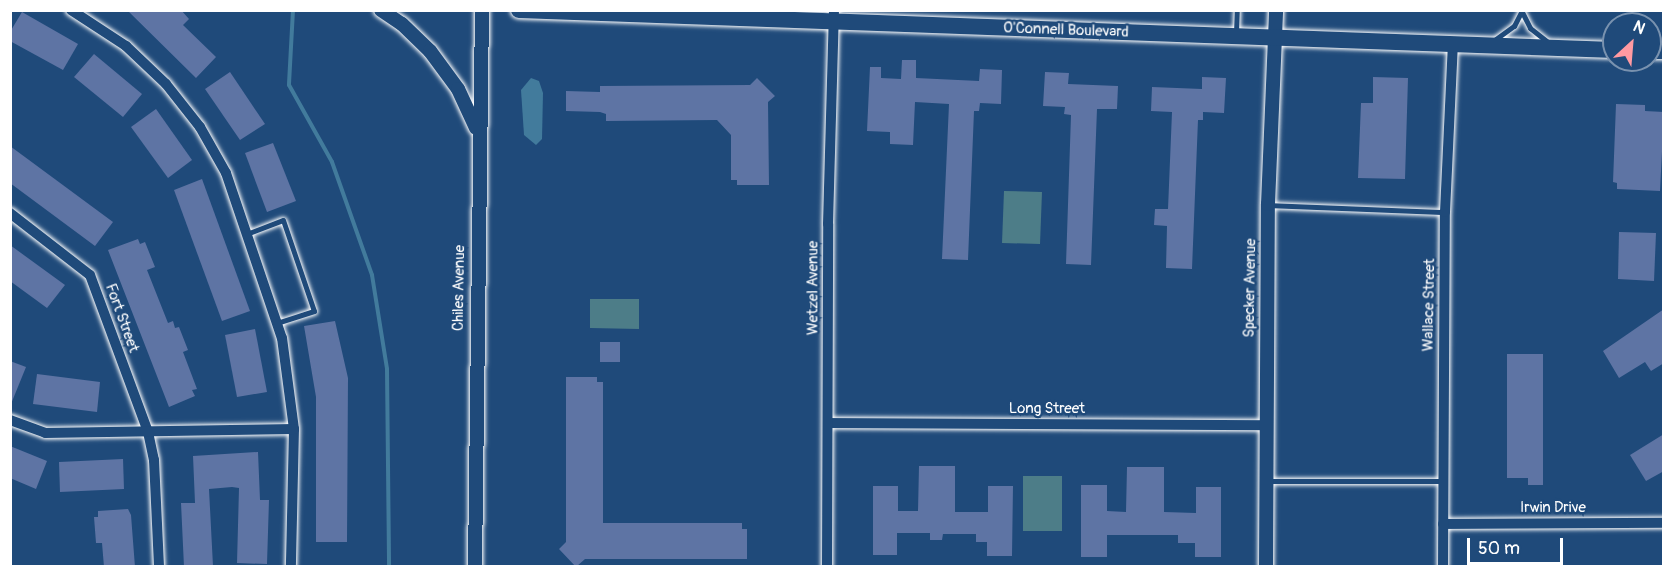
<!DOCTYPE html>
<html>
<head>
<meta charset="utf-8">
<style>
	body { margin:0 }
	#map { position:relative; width:1674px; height:577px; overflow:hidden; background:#1f4a7a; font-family:Pangolin,sans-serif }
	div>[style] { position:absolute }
	.green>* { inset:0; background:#4d7d88 }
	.water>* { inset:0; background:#427b9c }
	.stream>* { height:4px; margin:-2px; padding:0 2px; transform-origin:2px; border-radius:2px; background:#427b9c }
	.building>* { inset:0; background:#5e74a4 }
	.roads { filter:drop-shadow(0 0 2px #fff) drop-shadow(0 0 2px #fff) }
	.service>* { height:5px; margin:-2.5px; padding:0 2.5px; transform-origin:2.5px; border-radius:2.5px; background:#1f4a7a }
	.minor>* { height:10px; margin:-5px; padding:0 5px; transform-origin:5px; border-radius:5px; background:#1f4a7a }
	.tertiary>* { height:14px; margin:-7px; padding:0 7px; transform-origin:7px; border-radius:7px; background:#1f4a7a }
	.secondary>* { height:16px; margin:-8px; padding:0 8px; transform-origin:8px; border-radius:8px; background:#1f4a7a }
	span { translate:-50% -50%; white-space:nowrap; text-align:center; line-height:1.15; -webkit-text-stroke:4.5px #1f4a7a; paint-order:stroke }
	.street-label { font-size:15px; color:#fff }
	.frame { position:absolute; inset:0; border:12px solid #fff; pointer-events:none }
	.north { position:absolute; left:1602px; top:12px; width:60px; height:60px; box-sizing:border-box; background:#1f4a7a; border:2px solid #7992af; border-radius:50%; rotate:26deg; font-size:16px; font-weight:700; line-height:24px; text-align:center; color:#fff }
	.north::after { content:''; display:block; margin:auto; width:21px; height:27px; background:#ff9aa2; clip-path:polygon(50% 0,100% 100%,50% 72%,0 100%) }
	.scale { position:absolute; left:1467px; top:538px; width:96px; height:27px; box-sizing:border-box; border:3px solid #fff; border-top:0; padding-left:8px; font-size:18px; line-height:21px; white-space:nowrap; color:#fff; -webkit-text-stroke:4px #1f4a7a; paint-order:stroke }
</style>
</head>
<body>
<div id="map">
	<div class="green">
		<div style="clip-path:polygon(1004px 191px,1042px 192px,1040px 244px,1002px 243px)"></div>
		<div style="clip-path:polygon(590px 299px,639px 299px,639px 329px,590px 328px)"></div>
		<div style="clip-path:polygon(1023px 476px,1062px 476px,1062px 531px,1023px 531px)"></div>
	</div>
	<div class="water">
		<div style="clip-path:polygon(531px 78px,539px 81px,543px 93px,542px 139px,536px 145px,524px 135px,521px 90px)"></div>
	</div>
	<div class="stream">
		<div style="left:293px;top:10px;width:75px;rotate:93.1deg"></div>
		<div style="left:289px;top:85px;width:88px;rotate:60.8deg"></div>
		<div style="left:332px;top:162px;width:120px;rotate:70.5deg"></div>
		<div style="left:372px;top:275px;width:95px;rotate:80.9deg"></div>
		<div style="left:387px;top:369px;width:197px;rotate:89.4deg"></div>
	</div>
	<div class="building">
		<div style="clip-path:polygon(127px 10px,181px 10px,189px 19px,183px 25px,216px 57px,196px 78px)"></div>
		<div style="clip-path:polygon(22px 12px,78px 44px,63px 70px,10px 41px,10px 32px)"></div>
		<div style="clip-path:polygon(94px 54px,142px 94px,123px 117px,74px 77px)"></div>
		<div style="clip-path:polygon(902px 60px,916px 60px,916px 78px,979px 81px,980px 69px,1002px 70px,1001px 104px,980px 103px,979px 111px,974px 111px,968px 260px,942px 259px,949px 104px,915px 102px,913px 145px,890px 144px,890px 132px,867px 131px,870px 67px,881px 67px,881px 78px,901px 79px)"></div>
		<div style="clip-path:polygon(230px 72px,265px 124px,240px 140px,205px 89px)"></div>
		<div style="clip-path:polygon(1045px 72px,1069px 73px,1068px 84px,1118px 86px,1117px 109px,1097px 109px,1091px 265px,1066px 264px,1071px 115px,1064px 114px,1065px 107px,1043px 106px)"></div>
		<div style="clip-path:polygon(1202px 77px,1226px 78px,1224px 113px,1203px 112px,1203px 120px,1198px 120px,1192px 269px,1166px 268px,1167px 226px,1154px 225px,1155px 209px,1168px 209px,1172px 112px,1151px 111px,1152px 87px,1202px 89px)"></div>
		<div style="clip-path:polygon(1373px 77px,1408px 78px,1405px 179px,1358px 178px,1361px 103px,1373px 103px)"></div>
		<div style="clip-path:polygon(757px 78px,775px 96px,768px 102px,769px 185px,737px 185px,737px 180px,731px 180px,731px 135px,717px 120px,606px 121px,606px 114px,600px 112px,566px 111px,566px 91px,600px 92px,600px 86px,750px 85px)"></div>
		<div style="clip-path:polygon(1616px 104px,1645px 105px,1645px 111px,1664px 112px,1660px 191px,1617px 189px,1617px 183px,1613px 182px)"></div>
		<div style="clip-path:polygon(156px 109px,192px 160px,168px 178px,131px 127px)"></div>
		<div style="clip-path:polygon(273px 143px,296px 201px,267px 212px,245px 153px)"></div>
		<div style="clip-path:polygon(10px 146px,113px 222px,95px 246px,10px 183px)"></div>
		<div style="clip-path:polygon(202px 179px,250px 311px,222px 321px,174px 190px)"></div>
		<div style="clip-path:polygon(1619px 232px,1656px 233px,1654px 281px,1618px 279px)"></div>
		<div style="clip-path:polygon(138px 239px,140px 244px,145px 242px,155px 267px,147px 270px,168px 323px,173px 321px,175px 328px,179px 327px,188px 350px,183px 352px,197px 389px,192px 390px,195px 396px,169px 407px,108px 250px)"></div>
		<div style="clip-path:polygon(10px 245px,65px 285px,47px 308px,10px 281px)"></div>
		<div style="clip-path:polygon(1664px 309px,1664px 363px,1651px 371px,1645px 362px,1619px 378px,1603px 351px)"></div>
		<div style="clip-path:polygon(335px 321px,348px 378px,347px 542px,316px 542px,316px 397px,304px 326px)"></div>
		<div style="clip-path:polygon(255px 329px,267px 392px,237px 397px,225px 335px)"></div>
		<div style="clip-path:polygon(600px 342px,620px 342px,620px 362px,600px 362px)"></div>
		<div style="clip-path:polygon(1507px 354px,1543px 354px,1543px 485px,1528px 485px,1528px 478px,1507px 478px)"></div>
		<div style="clip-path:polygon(10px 361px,26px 367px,11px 404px,10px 404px)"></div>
		<div style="clip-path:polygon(37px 374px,100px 382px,97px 412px,33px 404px)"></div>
		<div style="clip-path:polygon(566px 377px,597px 377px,597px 382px,603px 382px,603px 523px,742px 523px,742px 529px,747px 529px,747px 559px,585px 559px,576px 567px,559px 549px,566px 542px)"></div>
		<div style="clip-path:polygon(1664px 434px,1664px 471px,1646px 481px,1630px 455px)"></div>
		<div style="clip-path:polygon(10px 446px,47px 461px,36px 489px,10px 478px)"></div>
		<div style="clip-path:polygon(258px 452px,260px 500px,269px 500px,267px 564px,237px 563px,239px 488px,232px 487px,209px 489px,213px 566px,184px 567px,181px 503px,195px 503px,193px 456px)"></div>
		<div style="clip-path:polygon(123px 459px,124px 489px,60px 492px,59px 462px)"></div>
		<div style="clip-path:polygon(919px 466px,955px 466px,955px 512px,988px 512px,988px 486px,1013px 486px,1012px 556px,987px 556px,987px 542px,976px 542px,976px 534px,943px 534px,942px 540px,930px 540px,930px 533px,897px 533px,897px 555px,873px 555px,873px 486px,898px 486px,898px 511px,918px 511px)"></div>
		<div style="clip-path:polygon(1127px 467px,1164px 467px,1164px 512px,1196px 513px,1196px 487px,1221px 487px,1221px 557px,1195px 557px,1195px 543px,1178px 543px,1178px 535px,1107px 535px,1107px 557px,1081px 557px,1081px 485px,1107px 485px,1107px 511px,1126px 512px)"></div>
		<div style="clip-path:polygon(128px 509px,131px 515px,135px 567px,104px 567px,102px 543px,96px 543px,94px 517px,98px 517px,98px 511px)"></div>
	</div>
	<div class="roads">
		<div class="service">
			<div style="left:1522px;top:12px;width:18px;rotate:63deg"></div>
			<div style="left:1530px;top:28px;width:23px;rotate:38deg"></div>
			<div style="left:1236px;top:33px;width:23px;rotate:-88deg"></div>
			<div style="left:1493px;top:41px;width:26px;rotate:-36deg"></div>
			<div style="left:1514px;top:26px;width:18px;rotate:-63deg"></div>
			<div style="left:1269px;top:205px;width:176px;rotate:2.3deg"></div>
			<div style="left:249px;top:233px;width:36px;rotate:-21deg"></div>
			<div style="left:283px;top:220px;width:96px;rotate:71.2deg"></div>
			<div style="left:314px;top:311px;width:38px;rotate:162deg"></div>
			<div style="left:1267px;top:481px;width:175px"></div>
		</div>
		<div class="minor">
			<div style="left:71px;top:10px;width:66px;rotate:33.2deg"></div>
			<div style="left:126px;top:46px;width:55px;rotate:43.5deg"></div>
			<div style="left:166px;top:84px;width:55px;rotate:51.7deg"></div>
			<div style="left:200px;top:127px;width:53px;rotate:60.5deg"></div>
			<div style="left:226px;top:173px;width:174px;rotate:71.3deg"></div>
			<div style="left:282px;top:338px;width:92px;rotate:82.5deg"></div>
			<div style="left:294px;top:429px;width:137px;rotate:91.3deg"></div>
			<div style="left:10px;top:213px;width:101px;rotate:37.8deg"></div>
			<div style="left:90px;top:275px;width:167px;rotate:69.7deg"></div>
			<div style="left:148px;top:432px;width:29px;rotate:78deg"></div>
			<div style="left:154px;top:460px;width:106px;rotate:87.3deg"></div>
			<div style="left:10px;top:420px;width:37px;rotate:20deg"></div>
			<div style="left:45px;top:433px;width:249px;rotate:-0.9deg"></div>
			<div style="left:828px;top:423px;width:437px;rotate:0.3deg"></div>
			<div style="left:1443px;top:524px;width:221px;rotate:-0.3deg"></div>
			<div style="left:827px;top:566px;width:342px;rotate:-89.8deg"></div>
			<div style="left:828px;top:224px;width:214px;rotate:-88.4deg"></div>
			<div style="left:1443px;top:566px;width:354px;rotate:-89.7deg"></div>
			<div style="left:1445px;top:212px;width:168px;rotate:-87.3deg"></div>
		</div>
		<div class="tertiary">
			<div style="left:381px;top:10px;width:25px;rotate:34deg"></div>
			<div style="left:402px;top:24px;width:39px;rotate:44deg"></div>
			<div style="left:430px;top:51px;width:47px;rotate:53.6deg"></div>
			<div style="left:458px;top:89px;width:43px;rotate:65.2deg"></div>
			<div style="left:475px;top:566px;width:556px;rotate:-89.28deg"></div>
			<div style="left:1266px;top:566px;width:362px;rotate:-89.7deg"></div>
			<div style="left:1268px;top:204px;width:194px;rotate:-87.6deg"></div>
		</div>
		<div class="secondary">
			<div style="left:519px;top:10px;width:1096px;rotate:2.09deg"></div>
			<div style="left:1650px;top:51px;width:14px"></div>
		</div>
	</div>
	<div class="street-label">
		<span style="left:1066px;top:30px;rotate:2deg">O'Connell Boulevard</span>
		<span style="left:459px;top:288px;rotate:-89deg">Chiles Avenue</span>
		<span style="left:813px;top:288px;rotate:-90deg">Wetzel Avenue</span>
		<span style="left:1250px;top:288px;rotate:-89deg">Specker Avenue</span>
		<span style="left:1429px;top:305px;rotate:-89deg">Wallace Street</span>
		<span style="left:122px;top:318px;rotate:70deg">Fort Street</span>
		<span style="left:1047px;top:409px">Long Street</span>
		<span style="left:1553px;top:508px">Irwin Drive</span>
	</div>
	<div class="frame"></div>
	<div class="north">N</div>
	<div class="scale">50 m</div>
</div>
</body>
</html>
